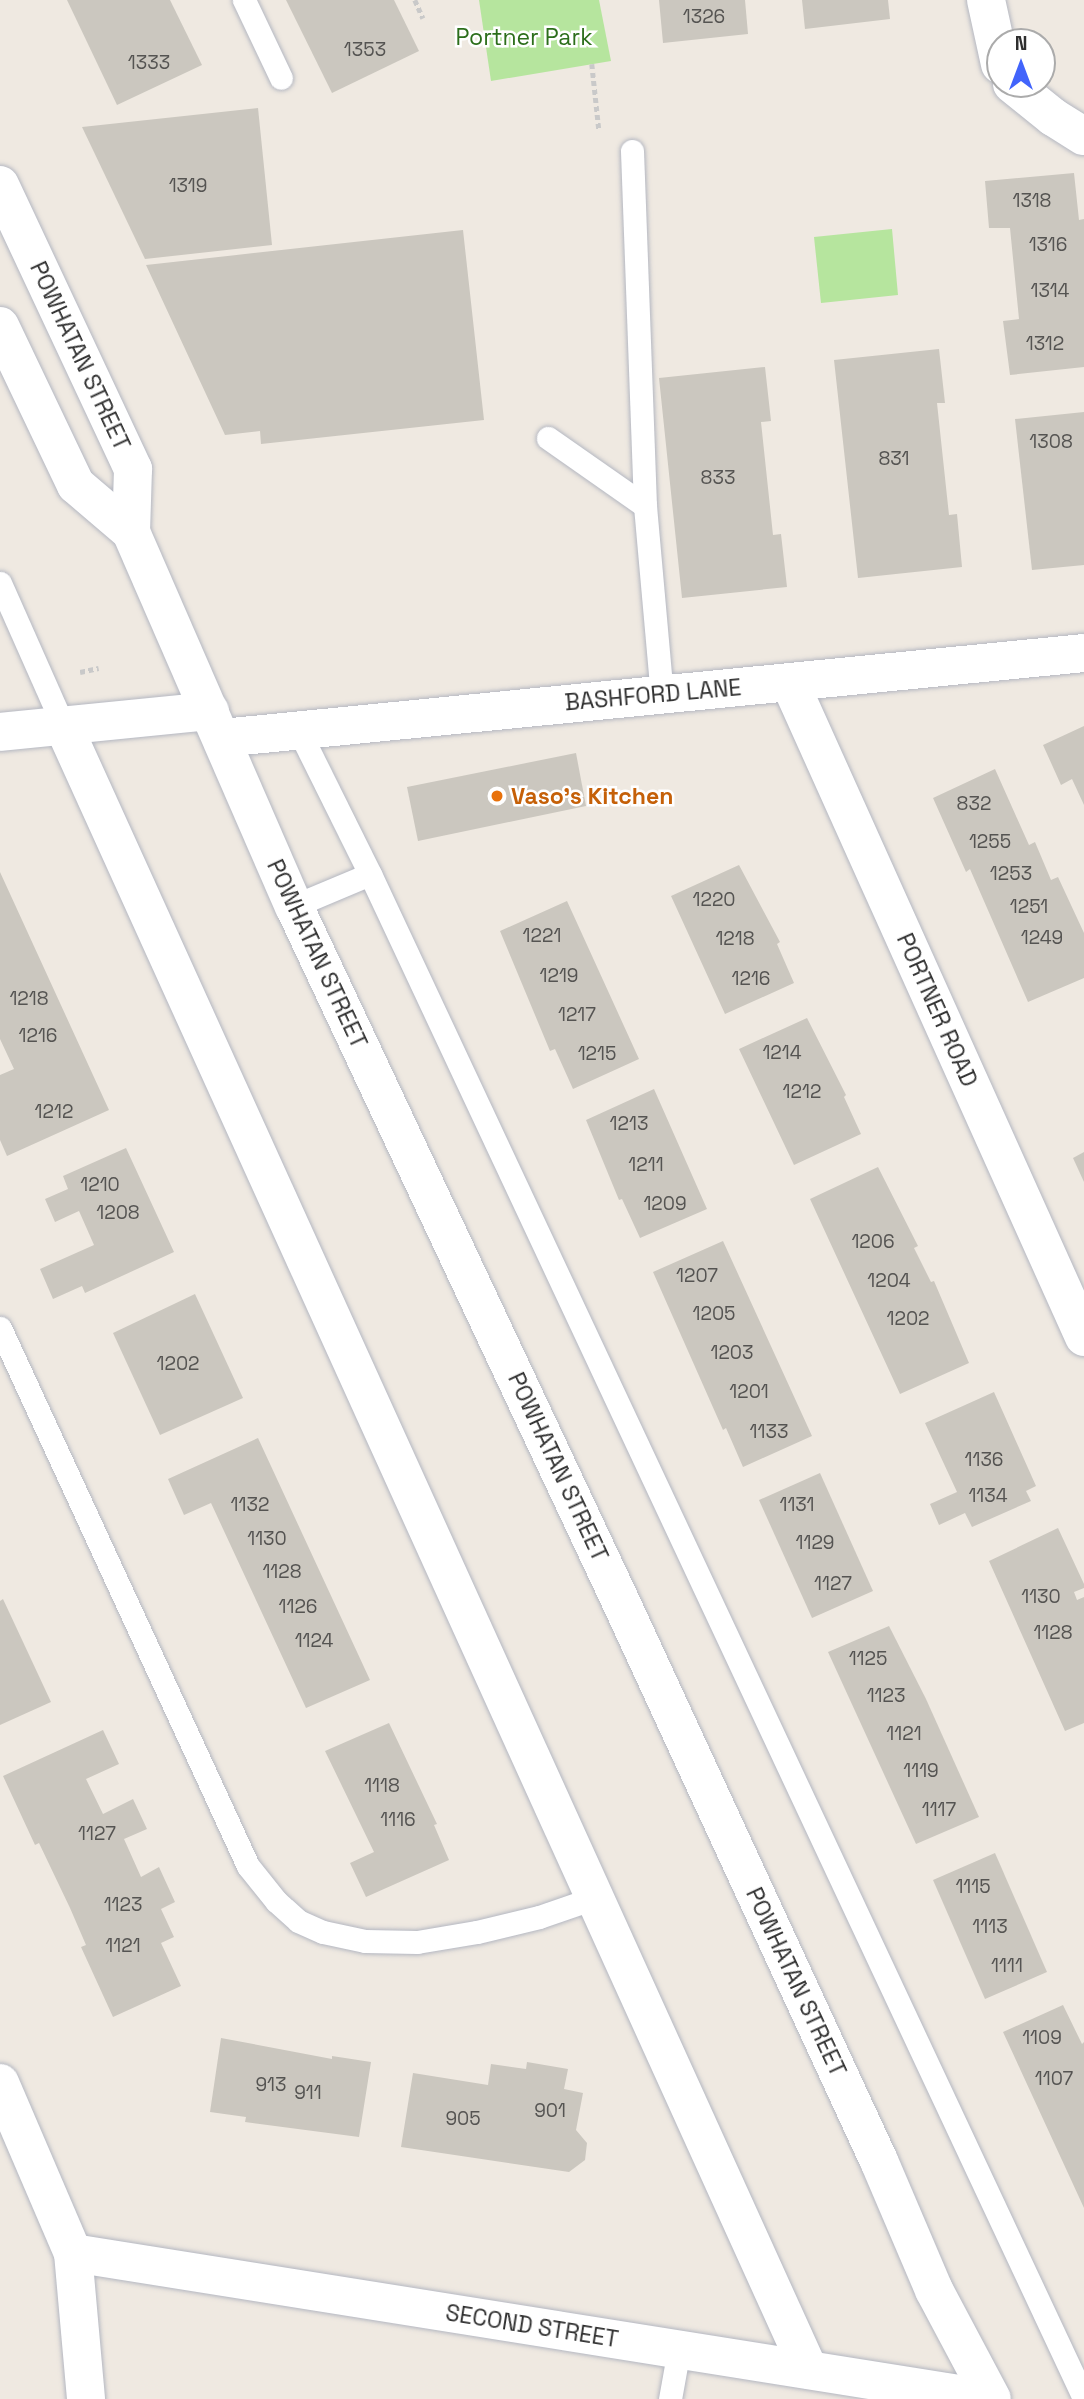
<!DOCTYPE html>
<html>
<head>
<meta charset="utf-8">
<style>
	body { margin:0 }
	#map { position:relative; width:1084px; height:2399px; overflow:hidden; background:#efe9e1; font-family:"Space Grotesk",sans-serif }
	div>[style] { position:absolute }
	.green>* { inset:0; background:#b6e59e }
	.building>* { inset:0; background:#cbc7bf }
	.path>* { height:4.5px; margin-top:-2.25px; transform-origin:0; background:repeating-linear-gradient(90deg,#c9c9c9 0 5px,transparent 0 8.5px) }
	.roads { filter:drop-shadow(0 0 2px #b4b7c1) drop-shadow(0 0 2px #b4b7c1) }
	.service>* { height:23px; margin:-11.5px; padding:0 11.5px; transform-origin:11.5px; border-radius:11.5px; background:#fff }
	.minor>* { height:38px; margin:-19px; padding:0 19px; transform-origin:19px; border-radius:19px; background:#fff }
	.tertiary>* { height:38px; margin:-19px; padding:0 19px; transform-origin:19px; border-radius:19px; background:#fff }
	.dots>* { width:19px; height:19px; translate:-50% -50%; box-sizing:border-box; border:4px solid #fff; border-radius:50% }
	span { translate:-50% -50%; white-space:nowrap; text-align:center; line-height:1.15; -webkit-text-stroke:5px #fff; paint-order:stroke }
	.number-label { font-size:19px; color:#555452 }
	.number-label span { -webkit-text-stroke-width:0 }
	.park-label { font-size:23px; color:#2c6e1b }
	.street-label { font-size:23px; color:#2e2e2e }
	.food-label { font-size:23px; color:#c56008; font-weight:700 }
	.left { translate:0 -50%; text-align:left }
	.north { position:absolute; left:986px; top:28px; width:70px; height:70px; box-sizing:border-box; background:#fff; border:2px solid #ababab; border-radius:50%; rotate:0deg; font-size:19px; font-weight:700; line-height:28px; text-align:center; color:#2e2e2e }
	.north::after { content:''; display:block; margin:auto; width:24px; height:32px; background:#4264fb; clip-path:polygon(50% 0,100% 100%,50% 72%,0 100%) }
</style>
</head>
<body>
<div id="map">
	<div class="green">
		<div style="clip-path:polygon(479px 0,599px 0,611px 61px,491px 81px)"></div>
		<div style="clip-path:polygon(892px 229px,898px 295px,821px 303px,814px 237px)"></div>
	</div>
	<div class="building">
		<div style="clip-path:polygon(67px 0,170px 0,202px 65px,117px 105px)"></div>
		<div style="clip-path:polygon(286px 0,394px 0,419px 51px,332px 93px)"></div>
		<div style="clip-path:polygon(659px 0,745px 0,748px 34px,663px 43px)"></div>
		<div style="clip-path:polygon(802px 0,888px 0,890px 19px,805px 29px)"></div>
		<div style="clip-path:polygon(258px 108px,272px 245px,145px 259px,82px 127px)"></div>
		<div style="clip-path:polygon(1074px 173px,1079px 220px,1084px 219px,1084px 367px,1010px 375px,1003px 321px,1019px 319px,1010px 228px,989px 228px,985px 181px)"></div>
		<div style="clip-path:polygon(463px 230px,484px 420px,261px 444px,260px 431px,225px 435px,146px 265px)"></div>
		<div style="clip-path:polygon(939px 349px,945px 403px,937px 403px,949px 515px,957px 514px,962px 567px,858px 578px,834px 360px)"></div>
		<div style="clip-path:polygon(765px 367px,771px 421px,761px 422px,773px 535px,781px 534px,787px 587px,682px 598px,659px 378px)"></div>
		<div style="clip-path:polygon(1084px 412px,1084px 565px,1032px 570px,1015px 419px)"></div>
		<div style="clip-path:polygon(1084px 726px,1084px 805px,1072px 779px,1061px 785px,1043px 745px)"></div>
		<div style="clip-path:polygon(576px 753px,586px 806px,418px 841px,407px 787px)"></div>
		<div style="clip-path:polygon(995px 769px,1029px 845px,1035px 842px,1051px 880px,1058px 877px,1084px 933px,1084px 978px,1028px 1002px,970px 869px,966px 872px,933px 798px)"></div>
		<div style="clip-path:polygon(739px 865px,780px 942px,777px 944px,794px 983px,725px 1014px,671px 896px)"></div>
		<div style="clip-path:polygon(0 872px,109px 1110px,7px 1156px,0 1140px,0 1075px,14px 1069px,0 1039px)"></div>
		<div style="clip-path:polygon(567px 901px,639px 1059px,573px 1089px,555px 1049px,550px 1051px,500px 931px)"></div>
		<div style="clip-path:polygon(807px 1018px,846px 1095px,844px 1097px,861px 1134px,794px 1165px,739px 1049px)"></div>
		<div style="clip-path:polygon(654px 1089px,707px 1209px,640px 1238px,622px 1199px,619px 1200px,586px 1120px)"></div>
		<div style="clip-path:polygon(126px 1148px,174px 1252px,85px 1293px,82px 1286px,53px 1299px,40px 1269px,94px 1245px,79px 1211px,55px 1222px,45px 1199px,68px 1189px,63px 1176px)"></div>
		<div style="clip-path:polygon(1084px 1152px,1084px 1182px,1073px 1158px)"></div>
		<div style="clip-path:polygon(878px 1167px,918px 1246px,914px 1248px,931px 1282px,934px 1281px,969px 1363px,900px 1394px,810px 1199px)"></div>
		<div style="clip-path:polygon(723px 1241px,812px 1436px,743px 1467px,726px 1428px,723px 1430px,653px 1272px)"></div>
		<div style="clip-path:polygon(195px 1294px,243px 1398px,160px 1435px,113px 1333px)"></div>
		<div style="clip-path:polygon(994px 1392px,1036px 1486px,1026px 1491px,1031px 1501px,972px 1527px,965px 1513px,939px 1525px,930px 1504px,957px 1492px,925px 1423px)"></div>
		<div style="clip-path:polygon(258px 1438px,370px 1680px,306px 1708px,211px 1503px,184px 1515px,168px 1479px)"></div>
		<div style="clip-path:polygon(820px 1473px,873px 1591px,812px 1618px,759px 1500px)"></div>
		<div style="clip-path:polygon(1058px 1528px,1084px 1584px,1084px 1588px,1074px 1592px,1077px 1600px,1084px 1597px,1084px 1723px,1065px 1731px,989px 1561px)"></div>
		<div style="clip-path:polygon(3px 1599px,51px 1702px,0 1725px,0 1601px)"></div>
		<div style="clip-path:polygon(889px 1626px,926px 1699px,979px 1817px,916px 1844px,828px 1652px)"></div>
		<div style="clip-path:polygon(389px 1723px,437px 1824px,434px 1825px,449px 1860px,366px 1897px,350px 1863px,374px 1852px,325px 1751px)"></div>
		<div style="clip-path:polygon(103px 1730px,119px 1764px,86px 1779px,103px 1814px,133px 1799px,147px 1829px,124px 1839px,141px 1877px,159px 1867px,175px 1902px,161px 1909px,174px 1937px,161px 1943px,181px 1986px,113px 2017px,81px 1947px,86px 1945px,70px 1908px,39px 1843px,35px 1845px,3px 1776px)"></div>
		<div style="clip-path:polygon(995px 1853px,1047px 1972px,985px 1999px,933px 1880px)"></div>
		<div style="clip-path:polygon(1063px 2005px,1082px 2044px,1084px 2042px,1084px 2208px,1003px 2032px)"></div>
		<div style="clip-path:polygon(221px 2038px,332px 2059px,332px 2056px,371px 2062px,359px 2137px,245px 2122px,246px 2117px,210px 2112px)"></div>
		<div style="clip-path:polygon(527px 2062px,568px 2069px,564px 2089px,583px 2093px,576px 2130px,587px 2143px,585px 2160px,569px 2172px,401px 2147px,413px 2073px,488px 2085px,491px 2064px,526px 2069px)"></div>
	</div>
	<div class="path">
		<div style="left:415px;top:0;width:20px;rotate:66deg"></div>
		<div style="left:592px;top:64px;width:66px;rotate:83.9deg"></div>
		<div style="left:80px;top:672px;width:19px;rotate:-12deg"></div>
	</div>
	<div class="roads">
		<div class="service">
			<div style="left:244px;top:0;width:86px;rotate:64.6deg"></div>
			<div style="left:632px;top:151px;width:355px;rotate:87.9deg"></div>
			<div style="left:548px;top:438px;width:118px;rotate:35deg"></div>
			<div style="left:645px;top:506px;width:190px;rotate:84.9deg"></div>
			<div style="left:0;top:583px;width:155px;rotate:66.1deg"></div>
			<div style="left:299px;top:731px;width:160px;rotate:63.6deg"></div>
			<div style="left:370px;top:874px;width:1683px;rotate:64.9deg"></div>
			<div style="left:294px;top:906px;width:82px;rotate:-22.8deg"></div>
			<div style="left:0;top:1328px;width:592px;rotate:65.25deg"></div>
			<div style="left:248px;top:1866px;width:45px;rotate:51.3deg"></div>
			<div style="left:276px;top:1901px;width:30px;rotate:42deg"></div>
			<div style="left:298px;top:1921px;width:27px;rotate:24deg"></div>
			<div style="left:323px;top:1932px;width:43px;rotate:12.1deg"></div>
			<div style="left:365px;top:1941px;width:52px;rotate:1.1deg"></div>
			<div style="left:417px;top:1942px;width:61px;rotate:-9.5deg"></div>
			<div style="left:477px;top:1932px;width:64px;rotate:-13.6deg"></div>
			<div style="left:539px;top:1917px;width:58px;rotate:-19.1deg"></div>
			<div style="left:670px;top:2399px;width:51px;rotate:-79.8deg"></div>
		</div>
		<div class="minor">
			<div style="left:986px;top:0;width:66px;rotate:77.7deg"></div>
			<div style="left:1012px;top:84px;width:53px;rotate:38.8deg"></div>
			<div style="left:1053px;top:117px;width:36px;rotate:32deg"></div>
			<div style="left:790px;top:683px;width:717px;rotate:65.79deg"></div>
			<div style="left:63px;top:725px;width:1806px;rotate:65.61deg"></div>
			<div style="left:0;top:732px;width:211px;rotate:-5.7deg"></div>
			<div style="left:0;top:2083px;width:185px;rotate:66.8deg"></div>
			<div style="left:73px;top:2253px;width:147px;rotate:84.9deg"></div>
			<div style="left:73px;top:2253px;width:929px;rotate:9.05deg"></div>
		</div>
		<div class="tertiary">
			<div style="left:0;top:185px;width:314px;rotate:64.9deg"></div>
			<div style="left:133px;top:469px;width:63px;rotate:91.8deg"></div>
			<div style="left:0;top:326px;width:176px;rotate:64.5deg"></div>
			<div style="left:76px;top:485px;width:72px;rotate:40.5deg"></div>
			<div style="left:131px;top:532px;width:408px;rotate:66.5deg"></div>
			<div style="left:294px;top:906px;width:767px;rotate:64.84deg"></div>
			<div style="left:620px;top:1600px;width:618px;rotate:65.22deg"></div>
			<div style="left:879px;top:2161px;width:140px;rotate:66.9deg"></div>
			<div style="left:934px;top:2290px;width:123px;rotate:62deg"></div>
			<div style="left:222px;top:738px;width:866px;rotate:-5.63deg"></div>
		</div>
	</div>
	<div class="dots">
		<div style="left:497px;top:796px;background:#e8710a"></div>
	</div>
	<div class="number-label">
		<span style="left:704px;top:17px">1326</span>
		<span style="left:365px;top:50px">1353</span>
		<span style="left:149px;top:63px">1333</span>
		<span style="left:188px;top:186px">1319</span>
		<span style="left:1032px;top:201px">1318</span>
		<span style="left:1048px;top:245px">1316</span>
		<span style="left:1050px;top:291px">1314</span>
		<span style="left:1045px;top:344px">1312</span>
		<span style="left:1051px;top:442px">1308</span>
		<span style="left:894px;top:459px">831</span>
		<span style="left:718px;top:478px">833</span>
		<span style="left:974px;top:804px">832</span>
		<span style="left:990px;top:842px">1255</span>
		<span style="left:1011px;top:874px">1253</span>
		<span style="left:714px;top:900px">1220</span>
		<span style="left:1029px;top:907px">1251</span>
		<span style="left:542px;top:936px">1221</span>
		<span style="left:1042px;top:938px">1249</span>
		<span style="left:735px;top:939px">1218</span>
		<span style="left:559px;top:976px">1219</span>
		<span style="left:751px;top:979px">1216</span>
		<span style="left:29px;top:999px">1218</span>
		<span style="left:577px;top:1015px">1217</span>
		<span style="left:38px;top:1036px">1216</span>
		<span style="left:782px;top:1053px">1214</span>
		<span style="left:597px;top:1054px">1215</span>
		<span style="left:802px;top:1092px">1212</span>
		<span style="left:54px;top:1112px">1212</span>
		<span style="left:629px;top:1124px">1213</span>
		<span style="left:646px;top:1165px">1211</span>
		<span style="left:100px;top:1185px">1210</span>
		<span style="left:665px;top:1204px">1209</span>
		<span style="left:118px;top:1213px">1208</span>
		<span style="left:873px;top:1242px">1206</span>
		<span style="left:697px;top:1276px">1207</span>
		<span style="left:889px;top:1281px">1204</span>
		<span style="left:714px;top:1314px">1205</span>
		<span style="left:908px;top:1319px">1202</span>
		<span style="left:732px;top:1353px">1203</span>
		<span style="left:178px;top:1364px">1202</span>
		<span style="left:749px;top:1392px">1201</span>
		<span style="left:769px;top:1432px">1133</span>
		<span style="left:984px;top:1460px">1136</span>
		<span style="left:988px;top:1496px">1134</span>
		<span style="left:250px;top:1505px">1132</span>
		<span style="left:797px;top:1505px">1131</span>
		<span style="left:267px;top:1539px">1130</span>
		<span style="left:815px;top:1543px">1129</span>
		<span style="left:282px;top:1572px">1128</span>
		<span style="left:833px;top:1584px">1127</span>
		<span style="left:1041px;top:1597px">1130</span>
		<span style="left:298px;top:1607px">1126</span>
		<span style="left:1053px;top:1633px">1128</span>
		<span style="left:314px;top:1641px">1124</span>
		<span style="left:868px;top:1659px">1125</span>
		<span style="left:886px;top:1696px">1123</span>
		<span style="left:904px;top:1734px">1121</span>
		<span style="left:921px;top:1771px">1119</span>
		<span style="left:382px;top:1786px">1118</span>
		<span style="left:939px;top:1810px">1117</span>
		<span style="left:398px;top:1820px">1116</span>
		<span style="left:97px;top:1834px">1127</span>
		<span style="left:973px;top:1887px">1115</span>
		<span style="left:123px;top:1905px">1123</span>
		<span style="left:990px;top:1927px">1113</span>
		<span style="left:123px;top:1946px">1121</span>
		<span style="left:1007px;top:1966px">1111</span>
		<span style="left:1042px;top:2038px">1109</span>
		<span style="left:1054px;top:2079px">1107</span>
		<span style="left:271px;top:2085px">913</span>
		<span style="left:308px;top:2093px">911</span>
		<span style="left:550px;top:2111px">901</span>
		<span style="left:463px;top:2119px">905</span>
	</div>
	<div class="park-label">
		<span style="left:524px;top:37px">Portner Park</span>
	</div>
	<div class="street-label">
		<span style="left:80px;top:356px;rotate:65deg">POWHATAN STREET</span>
		<span style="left:653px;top:695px;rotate:-5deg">BASHFORD LANE</span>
		<span style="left:317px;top:954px;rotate:65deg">POWHATAN STREET</span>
		<span style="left:937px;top:1010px;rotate:66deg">PORTNER ROAD</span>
		<span style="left:558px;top:1467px;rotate:65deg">POWHATAN STREET</span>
		<span style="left:796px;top:1982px;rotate:65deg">POWHATAN STREET</span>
		<span style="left:532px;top:2326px;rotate:9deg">SECOND STREET</span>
	</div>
	<div class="food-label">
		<span class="left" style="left:511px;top:796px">Vaso's Kitchen</span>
	</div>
	<div class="north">N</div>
</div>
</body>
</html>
